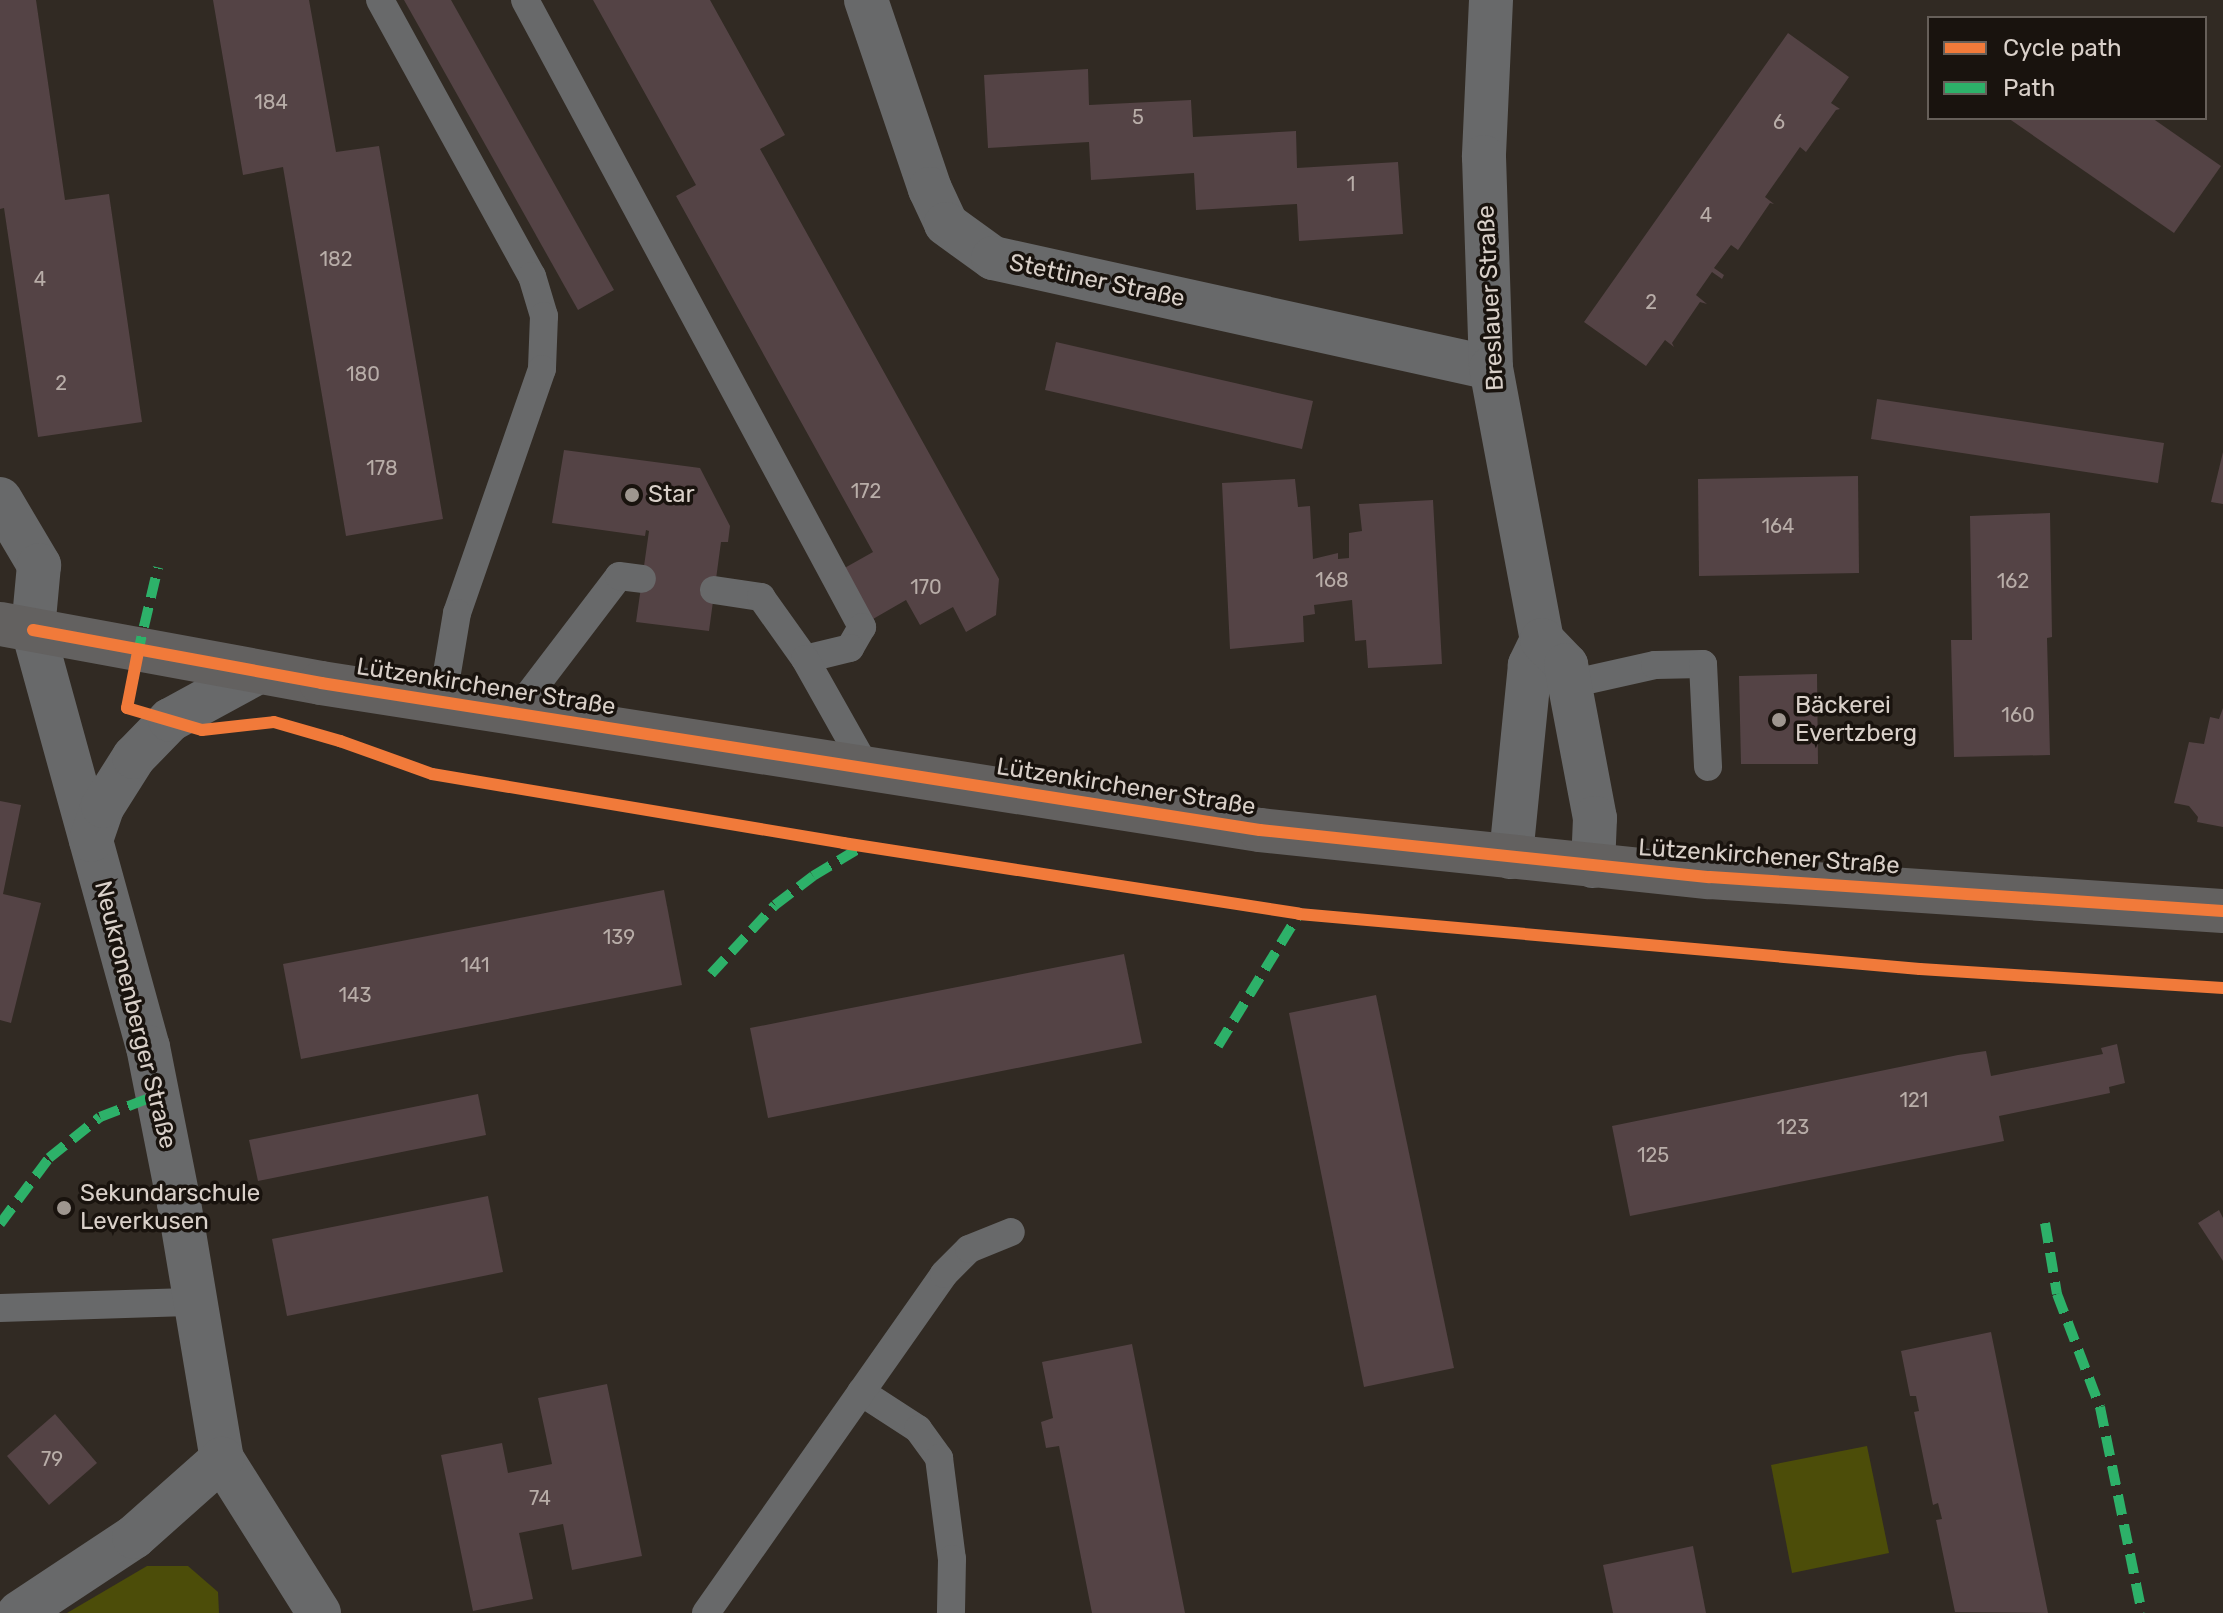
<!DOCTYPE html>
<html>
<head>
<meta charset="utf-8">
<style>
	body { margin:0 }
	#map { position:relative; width:2223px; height:1613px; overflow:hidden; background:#312a23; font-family:Rubik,sans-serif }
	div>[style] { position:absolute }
	.green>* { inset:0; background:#4c4d09 }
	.building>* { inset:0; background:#544345 }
	.service>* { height:28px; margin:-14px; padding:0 14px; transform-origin:14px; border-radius:14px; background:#68696a }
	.minor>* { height:44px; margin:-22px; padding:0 22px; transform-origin:22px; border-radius:22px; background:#68696a }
	.secondary>* { height:44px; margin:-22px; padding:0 22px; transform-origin:22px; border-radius:22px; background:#636160 }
	.quiet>* { height:10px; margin-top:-5px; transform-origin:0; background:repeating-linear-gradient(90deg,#2db169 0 20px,transparent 0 30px) }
	.cycleway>* { height:12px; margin:-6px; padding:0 6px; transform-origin:6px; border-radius:6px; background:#f17a3a }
	.dots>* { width:22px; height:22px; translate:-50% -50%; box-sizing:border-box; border:4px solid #19130e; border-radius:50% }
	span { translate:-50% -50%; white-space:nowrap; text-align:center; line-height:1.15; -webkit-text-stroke:7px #19130e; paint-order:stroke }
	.number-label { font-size:20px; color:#b8ada8 }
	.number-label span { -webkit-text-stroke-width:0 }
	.street-label { font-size:24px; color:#d9d0c9 }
	.poi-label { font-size:24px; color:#d9d0c9 }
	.left { translate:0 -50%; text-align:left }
	.legend { position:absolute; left:1927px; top:16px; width:280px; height:104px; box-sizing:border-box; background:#19130e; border:2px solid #665f59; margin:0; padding:10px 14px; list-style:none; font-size:24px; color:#d9d0c9 }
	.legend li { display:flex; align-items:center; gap:16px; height:40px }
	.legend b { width:40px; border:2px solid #665f59 }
</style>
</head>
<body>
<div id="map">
	<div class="green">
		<div style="clip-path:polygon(1867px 1446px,1889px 1553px,1792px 1573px,1771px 1465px)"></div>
		<div style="clip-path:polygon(147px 1566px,188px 1566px,218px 1592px,219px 1613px,67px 1613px)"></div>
	</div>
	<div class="building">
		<div style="clip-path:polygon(0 0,36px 0,65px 200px,109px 194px,142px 422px,38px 437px,4px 208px,0 209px)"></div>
		<div style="clip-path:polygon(213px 0,309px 0,336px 152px,379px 146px,443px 519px,346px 536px,283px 167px,243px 175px)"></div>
		<div style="clip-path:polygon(404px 0,451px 0,614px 290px,578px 310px)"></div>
		<div style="clip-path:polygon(593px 0,710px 0,785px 135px,760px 149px,999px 579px,996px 615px,966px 632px,953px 607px,920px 625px,906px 600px,873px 619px,841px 570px,873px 552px,676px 196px,696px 185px)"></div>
		<div style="clip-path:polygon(1788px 33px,1849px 77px,1831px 103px,1840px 109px,1836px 110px,1806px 152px,1800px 147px,1765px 197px,1774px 204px,1770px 203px,1738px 250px,1731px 245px,1714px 268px,1724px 275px,1722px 279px,1712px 272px,1696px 295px,1707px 304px,1700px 302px,1672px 343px,1674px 347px,1665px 340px,1646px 366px,1584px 322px)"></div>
		<div style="clip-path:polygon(1088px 69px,1089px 105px,1191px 100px,1193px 137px,1296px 131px,1297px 168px,1398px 162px,1403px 234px,1299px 241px,1297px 204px,1196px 210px,1194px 173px,1091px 180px,1089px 142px,988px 148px,984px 75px)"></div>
		<div style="clip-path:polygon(2008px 118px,2152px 118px,2221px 166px,2174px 233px)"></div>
		<div style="clip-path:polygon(1056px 342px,1313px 401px,1302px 449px,1045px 390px)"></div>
		<div style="clip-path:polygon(1877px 399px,2164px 443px,2158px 483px,1871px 439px)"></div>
		<div style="clip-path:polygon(564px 450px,700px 468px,730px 526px,728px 542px,721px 542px,709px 631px,636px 622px,649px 531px,646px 530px,645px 536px,552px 523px)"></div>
		<div style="clip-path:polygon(2223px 452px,2223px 504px,2211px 502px)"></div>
		<div style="clip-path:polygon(1858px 476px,1859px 573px,1699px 576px,1698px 479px)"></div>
		<div style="clip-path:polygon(1295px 479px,1298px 507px,1310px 506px,1313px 559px,1338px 553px,1338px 559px,1349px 558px,1349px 533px,1362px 531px,1359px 504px,1433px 500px,1442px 664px,1368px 668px,1366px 640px,1355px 641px,1352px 600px,1314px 605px,1315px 614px,1303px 616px,1304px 642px,1230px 649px,1222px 483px)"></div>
		<div style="clip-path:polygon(2050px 513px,2052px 637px,2047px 638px,2050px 755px,1954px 757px,1951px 640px,1972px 640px,1970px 516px)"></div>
		<div style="clip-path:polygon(1817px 674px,1818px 764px,1741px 764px,1739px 676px)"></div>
		<div style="clip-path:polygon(2223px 708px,2223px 827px,2197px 822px,2198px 817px,2189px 806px,2174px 803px,2189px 742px,2204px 744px,2210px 717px,2219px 719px)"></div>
		<div style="clip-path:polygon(0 801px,21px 805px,3px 894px,41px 903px,11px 1023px,0 1020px)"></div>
		<div style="clip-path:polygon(664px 890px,682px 985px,301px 1059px,283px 964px)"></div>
		<div style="clip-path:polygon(1124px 954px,1142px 1043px,768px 1118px,750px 1028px)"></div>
		<div style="clip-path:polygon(1376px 995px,1454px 1368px,1364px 1387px,1289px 1013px)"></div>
		<div style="clip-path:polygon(2117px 1044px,2125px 1083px,2109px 1087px,2110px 1093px,1999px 1116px,2004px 1141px,1630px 1216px,1612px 1126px,1958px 1055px,1986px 1051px,1991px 1076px,2103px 1054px,2101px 1048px)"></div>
		<div style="clip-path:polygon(478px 1094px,486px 1135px,258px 1181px,249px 1140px)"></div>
		<div style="clip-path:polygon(488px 1196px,503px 1272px,287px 1316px,272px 1239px)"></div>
		<div style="clip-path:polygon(2219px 1210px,2223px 1218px,2223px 1261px,2198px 1223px)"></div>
		<div style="clip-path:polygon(1991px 1332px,2048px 1613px,1955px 1612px,1936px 1520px,1942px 1519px,1938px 1503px,1933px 1505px,1914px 1412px,1919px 1411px,1916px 1396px,1910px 1396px,1901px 1351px)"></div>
		<div style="clip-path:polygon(1132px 1344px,1185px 1613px,1092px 1613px,1059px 1446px,1046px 1448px,1041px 1422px,1053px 1418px,1042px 1362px)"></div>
		<div style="clip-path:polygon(607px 1384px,642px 1556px,572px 1570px,563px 1524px,519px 1533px,533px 1599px,473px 1611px,441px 1455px,502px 1443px,508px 1473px,552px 1464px,538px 1398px)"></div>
		<div style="clip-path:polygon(55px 1414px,97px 1463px,49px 1505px,7px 1456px)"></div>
		<div style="clip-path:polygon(1693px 1546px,1706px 1613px,1613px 1613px,1603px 1565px)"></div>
	</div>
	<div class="service">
		<div style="left:380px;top:0;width:315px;rotate:61.2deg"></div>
		<div style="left:532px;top:276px;width:42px;rotate:73.3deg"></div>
		<div style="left:544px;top:316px;width:53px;rotate:92.2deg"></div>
		<div style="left:542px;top:369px;width:258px;rotate:109.2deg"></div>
		<div style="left:457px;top:613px;width:91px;rotate:99.5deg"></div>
		<div style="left:525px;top:0;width:712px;rotate:61.74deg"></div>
		<div style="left:862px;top:627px;width:24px;rotate:120deg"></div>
		<div style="left:850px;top:648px;width:46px;rotate:166.3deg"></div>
		<div style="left:714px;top:590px;width:48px;rotate:8.5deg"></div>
		<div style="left:761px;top:597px;width:76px;rotate:54.6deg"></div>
		<div style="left:805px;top:659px;width:129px;rotate:60.6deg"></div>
		<div style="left:1570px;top:684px;width:87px;rotate:-12.6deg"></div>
		<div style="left:1655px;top:665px;width:48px;rotate:-1.2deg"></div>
		<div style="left:1703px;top:664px;width:103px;rotate:87.2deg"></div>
		<div style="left:514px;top:714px;width:173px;rotate:-52.7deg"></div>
		<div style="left:619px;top:576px;width:23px;rotate:7deg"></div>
		<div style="left:0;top:1308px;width:196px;rotate:-1.8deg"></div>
		<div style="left:861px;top:1392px;width:68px;rotate:33deg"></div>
		<div style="left:918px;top:1429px;width:36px;rotate:54deg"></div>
		<div style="left:939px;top:1458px;width:102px;rotate:82.7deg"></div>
		<div style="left:952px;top:1559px;width:54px;rotate:91.1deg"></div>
		<div style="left:706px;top:1613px;width:414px;rotate:-54.9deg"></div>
		<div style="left:944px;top:1274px;width:35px;rotate:-45deg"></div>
		<div style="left:969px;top:1249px;width:45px;rotate:-22deg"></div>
	</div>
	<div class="minor">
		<div style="left:866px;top:0;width:200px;rotate:71.3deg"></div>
		<div style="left:930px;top:189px;width:38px;rotate:65deg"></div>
		<div style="left:946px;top:224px;width:58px;rotate:35.9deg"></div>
		<div style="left:993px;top:258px;width:510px;rotate:12.46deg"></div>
		<div style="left:1491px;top:0;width:157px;rotate:92.6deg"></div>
		<div style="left:1484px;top:157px;width:211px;rotate:88.1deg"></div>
		<div style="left:1491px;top:368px;width:277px;rotate:79.4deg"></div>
		<div style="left:1542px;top:640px;width:28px;rotate:116deg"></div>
		<div style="left:1530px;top:665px;width:193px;rotate:95.7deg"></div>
		<div style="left:0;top:499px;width:77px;rotate:59.4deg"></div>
		<div style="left:39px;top:565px;width:65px;rotate:95.3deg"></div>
		<div style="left:33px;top:630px;width:433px;rotate:74.6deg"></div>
		<div style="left:148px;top:1047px;width:159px;rotate:78.8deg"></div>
		<div style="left:179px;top:1203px;width:260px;rotate:80.5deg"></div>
		<div style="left:222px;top:1459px;width:182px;rotate:57.8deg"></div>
		<div style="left:1542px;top:640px;width:35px;rotate:46deg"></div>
		<div style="left:1566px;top:665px;width:156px;rotate:79.3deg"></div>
		<div style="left:1595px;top:818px;width:48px;rotate:92.4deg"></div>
		<div style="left:91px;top:840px;width:36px;rotate:-71deg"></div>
		<div style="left:103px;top:806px;width:58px;rotate:-57.7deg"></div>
		<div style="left:134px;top:757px;width:52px;rotate:-45.8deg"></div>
		<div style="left:170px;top:720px;width:100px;rotate:-28.6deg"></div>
		<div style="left:19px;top:1613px;width:138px;rotate:-33.5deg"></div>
		<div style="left:134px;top:1537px;width:118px;rotate:-41.6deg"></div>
	</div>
	<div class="secondary">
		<div style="left:0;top:624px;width:326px;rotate:10.4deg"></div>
		<div style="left:321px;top:683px;width:950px;rotate:8.9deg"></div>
		<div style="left:1260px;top:830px;width:452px;rotate:6deg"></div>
		<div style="left:1710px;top:877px;width:514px;rotate:3.79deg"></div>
	</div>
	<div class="quiet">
		<div style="left:137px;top:656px;width:91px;rotate:-76.7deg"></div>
		<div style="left:711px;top:974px;width:94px;rotate:-47.2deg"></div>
		<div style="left:775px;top:905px;width:48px;rotate:-37.3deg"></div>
		<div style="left:813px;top:876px;width:58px;rotate:-31deg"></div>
		<div style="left:1218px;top:1046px;width:155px;rotate:-58.5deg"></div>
		<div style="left:2045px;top:1223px;width:72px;rotate:80.4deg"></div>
		<div style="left:2057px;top:1294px;width:121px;rotate:69.2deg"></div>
		<div style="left:2100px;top:1407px;width:210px;rotate:78.5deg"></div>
		<div style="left:0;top:1224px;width:82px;rotate:-53.4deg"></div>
		<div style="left:49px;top:1158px;width:65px;rotate:-38.8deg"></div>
		<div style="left:100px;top:1117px;width:61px;rotate:-21.1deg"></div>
	</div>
	<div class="cycleway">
		<div style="left:33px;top:630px;width:293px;rotate:10.4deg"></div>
		<div style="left:321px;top:683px;width:950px;rotate:8.9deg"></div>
		<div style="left:1260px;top:830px;width:452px;rotate:6deg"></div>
		<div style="left:1710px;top:877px;width:514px;rotate:3.79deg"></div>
		<div style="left:138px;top:652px;width:57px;rotate:101.1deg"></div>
		<div style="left:127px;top:708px;width:78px;rotate:16.3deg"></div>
		<div style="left:202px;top:730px;width:72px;rotate:-6.3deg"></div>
		<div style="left:274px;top:722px;width:69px;rotate:16.1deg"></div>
		<div style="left:340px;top:741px;width:98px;rotate:19.7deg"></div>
		<div style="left:432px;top:774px;width:417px;rotate:9.5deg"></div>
		<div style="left:843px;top:843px;width:461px;rotate:8.8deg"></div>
		<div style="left:1299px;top:914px;width:623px;rotate:5.06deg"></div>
		<div style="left:1920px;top:969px;width:304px;rotate:3.6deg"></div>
	</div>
	<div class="dots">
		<div style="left:632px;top:495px;background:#9e968f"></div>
		<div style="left:1779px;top:720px;background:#9e968f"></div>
		<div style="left:64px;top:1208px;background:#9e968f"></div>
	</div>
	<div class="number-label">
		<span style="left:271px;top:102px">184</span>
		<span style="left:1138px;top:117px">5</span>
		<span style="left:1779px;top:122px">6</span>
		<span style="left:1351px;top:184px">1</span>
		<span style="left:1706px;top:215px">4</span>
		<span style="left:336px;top:259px">182</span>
		<span style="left:40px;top:279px">4</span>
		<span style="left:1651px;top:302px">2</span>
		<span style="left:363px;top:374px">180</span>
		<span style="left:61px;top:383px">2</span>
		<span style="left:382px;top:468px">178</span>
		<span style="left:866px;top:491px">172</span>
		<span style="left:1778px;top:526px">164</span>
		<span style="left:1332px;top:580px">168</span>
		<span style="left:2013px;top:581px">162</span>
		<span style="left:926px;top:587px">170</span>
		<span style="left:2018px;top:715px">160</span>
		<span style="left:619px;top:937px">139</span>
		<span style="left:475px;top:965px">141</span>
		<span style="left:355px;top:995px">143</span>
		<span style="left:1914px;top:1100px">121</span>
		<span style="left:1793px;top:1127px">123</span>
		<span style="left:1653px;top:1155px">125</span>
		<span style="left:52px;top:1459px">79</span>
		<span style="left:540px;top:1498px">74</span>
	</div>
	<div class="street-label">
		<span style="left:1097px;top:281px;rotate:12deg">Stettiner Straße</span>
		<span style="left:1491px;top:298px;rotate:-93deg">Breslauer Straße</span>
		<span style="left:486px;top:687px;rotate:9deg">Lützenkirchener Straße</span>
		<span style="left:1126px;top:787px;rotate:9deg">Lützenkirchener Straße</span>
		<span style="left:1769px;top:857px;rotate:4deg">Lützenkirchener Straße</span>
		<span style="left:135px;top:1015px;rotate:76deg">Neukronenberger Straße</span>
	</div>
	<div class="poi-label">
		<span class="left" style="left:648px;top:495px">Star</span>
		<span class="left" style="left:1795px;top:720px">Bäckerei<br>Evertzberg</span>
		<span class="left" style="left:80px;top:1208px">Sekundarschule<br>Leverkusen</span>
	</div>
	<ul class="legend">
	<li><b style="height:10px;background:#f17a3a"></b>Cycle path</li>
	<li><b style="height:10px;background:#2db169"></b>Path</li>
	</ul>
</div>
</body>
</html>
